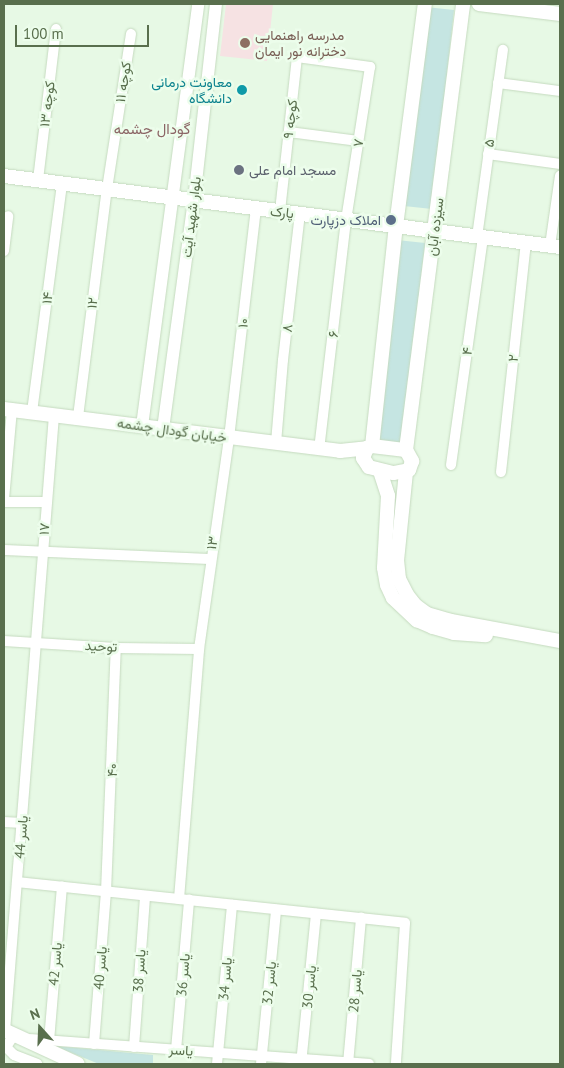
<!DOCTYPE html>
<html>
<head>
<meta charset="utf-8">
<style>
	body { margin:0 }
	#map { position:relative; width:564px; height:1068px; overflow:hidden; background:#e7f9e5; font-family:"PT Sans",Vazirmatn,sans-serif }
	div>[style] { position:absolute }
	.education>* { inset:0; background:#f6e2e3 }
	.green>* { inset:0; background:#c5e5e2 }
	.roads { filter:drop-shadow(0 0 1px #c5dabf) drop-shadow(0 0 1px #c5dabf) }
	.minor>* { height:10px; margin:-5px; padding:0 5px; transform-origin:5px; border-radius:5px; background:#fff }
	.tertiary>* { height:12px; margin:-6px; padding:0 6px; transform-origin:6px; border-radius:6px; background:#fff }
	.secondary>* { height:14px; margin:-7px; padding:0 7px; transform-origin:7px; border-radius:7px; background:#fff }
	.dots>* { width:14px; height:14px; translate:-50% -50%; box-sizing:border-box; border:2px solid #ecfdeb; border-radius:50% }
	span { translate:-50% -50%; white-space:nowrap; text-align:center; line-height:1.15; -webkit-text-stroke:5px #ecfdeb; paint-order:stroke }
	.education-label { font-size:14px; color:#785e54 }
	.left { translate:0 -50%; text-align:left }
	.street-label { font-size:14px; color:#596f4d }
	.culture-label { font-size:14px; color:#0d838f }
	.right { translate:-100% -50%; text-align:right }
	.worship-label { font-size:14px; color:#5b616d }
	.service-label { font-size:14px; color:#4e5e75 }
	.neighbourhood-label { font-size:15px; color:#8c6666 }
	.frame { position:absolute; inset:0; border:5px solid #596f4d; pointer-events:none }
	.north { position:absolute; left:15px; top:1003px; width:50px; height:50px; -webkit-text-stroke:4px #ecfdeb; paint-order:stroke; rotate:340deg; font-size:14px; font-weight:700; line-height:20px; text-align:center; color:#596f4d }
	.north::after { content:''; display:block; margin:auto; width:18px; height:22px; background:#596f4d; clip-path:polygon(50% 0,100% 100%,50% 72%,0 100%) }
	.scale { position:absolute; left:15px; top:25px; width:134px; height:22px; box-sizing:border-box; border:2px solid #596f4d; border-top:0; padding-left:6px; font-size:15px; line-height:18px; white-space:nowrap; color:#596f4d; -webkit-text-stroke:4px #ecfdeb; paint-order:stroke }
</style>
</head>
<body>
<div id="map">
	<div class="education">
		<div style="clip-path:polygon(226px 4px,273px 4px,267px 61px,220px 56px)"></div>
	</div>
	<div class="green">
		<div style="clip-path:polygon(426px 7px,454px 10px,432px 209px,404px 206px)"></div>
		<div style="clip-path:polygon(397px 240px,425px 243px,402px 443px,375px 440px)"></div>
		<div style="clip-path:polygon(55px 1046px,153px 1055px,153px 1064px,99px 1064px)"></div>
	</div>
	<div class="roads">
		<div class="minor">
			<div style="left:498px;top:83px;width:63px;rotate:7.4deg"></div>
			<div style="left:289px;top:132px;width:70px;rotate:7.4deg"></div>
			<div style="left:488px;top:154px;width:73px;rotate:7.9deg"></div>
			<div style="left:38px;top:180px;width:152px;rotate:-83.2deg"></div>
			<div style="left:280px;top:211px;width:155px;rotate:-83.7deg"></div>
			<div style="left:297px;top:57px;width:74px;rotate:7.8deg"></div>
			<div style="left:370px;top:67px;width:155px;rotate:98.9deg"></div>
			<div style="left:346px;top:220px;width:231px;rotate:96.7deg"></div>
			<div style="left:477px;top:237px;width:189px;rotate:-82.1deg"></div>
			<div style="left:550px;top:246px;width:71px;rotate:-81.9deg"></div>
			<div style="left:4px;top:251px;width:35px;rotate:-83deg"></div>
			<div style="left:32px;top:412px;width:230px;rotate:-82.5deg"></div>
			<div style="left:78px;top:417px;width:230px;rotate:-82.8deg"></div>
			<div style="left:107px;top:189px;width:157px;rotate:-81.2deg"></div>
			<div style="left:276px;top:443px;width:83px;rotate:-85.2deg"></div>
			<div style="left:283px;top:360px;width:147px;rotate:-83.4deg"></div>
			<div style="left:451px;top:465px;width:230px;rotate:-82deg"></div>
			<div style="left:501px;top:472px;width:230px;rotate:-83.8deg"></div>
			<div style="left:4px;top:499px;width:89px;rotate:-84.9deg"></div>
			<div style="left:4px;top:502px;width:43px"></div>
			<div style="left:4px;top:550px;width:206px;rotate:2.5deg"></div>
			<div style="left:4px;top:641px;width:112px;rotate:3.6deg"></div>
			<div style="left:116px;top:648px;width:83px;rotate:0.7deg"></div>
			<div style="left:4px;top:822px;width:18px;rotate:3deg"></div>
			<div style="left:17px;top:882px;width:390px;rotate:6deg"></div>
			<div style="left:405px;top:923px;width:141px;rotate:93.7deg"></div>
			<div style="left:179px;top:899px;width:251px;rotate:-85.4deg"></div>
			<div style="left:199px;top:649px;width:213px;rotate:-81.9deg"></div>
			<div style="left:229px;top:438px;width:231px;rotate:-83.3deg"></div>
			<div style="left:5px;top:1031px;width:618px;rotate:-85.45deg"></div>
			<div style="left:14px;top:1035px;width:14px;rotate:124deg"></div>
			<div style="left:6px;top:1047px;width:11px;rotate:45deg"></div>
			<div style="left:14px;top:1055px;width:25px;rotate:21deg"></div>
			<div style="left:31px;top:1039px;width:339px;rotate:4.2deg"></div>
			<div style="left:49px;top:1041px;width:155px;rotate:-85.2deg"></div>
			<div style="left:94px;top:1044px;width:152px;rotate:-85.5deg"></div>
			<div style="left:106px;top:892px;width:244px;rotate:-87.7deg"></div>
			<div style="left:134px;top:1047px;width:151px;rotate:-85.8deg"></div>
			<div style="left:176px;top:1050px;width:151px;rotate:-85deg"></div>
			<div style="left:217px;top:1064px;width:160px;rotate:-84.6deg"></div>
			<div style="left:261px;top:1064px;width:155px;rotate:-84.4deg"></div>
			<div style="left:301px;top:1064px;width:151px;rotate:-84.3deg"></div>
			<div style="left:348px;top:1064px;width:147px;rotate:-84.9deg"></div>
		</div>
		<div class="tertiary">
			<div style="left:142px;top:426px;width:426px;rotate:-82.4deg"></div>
			<div style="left:163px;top:429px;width:231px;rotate:-82.3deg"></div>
			<div style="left:194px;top:200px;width:197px;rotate:-83.6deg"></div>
		</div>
		<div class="secondary">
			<div style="left:479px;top:4px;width:82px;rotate:7deg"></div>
			<div style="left:4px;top:176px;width:561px;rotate:7.28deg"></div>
			<div style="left:4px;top:409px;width:339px;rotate:7.1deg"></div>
			<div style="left:340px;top:451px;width:27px;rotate:-6deg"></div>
			<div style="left:372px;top:446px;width:221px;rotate:-83.8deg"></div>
			<div style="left:396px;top:226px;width:224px;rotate:-82.6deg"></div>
			<div style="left:372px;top:446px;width:34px;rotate:7deg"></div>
			<div style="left:406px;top:450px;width:13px;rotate:61deg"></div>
			<div style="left:412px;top:461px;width:9px;rotate:108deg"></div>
			<div style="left:409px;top:470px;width:16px;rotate:169deg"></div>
			<div style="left:393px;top:473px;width:25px;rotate:-166deg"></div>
			<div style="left:369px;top:467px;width:11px;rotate:-124deg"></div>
			<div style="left:363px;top:458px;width:11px;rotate:-68deg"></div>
			<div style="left:367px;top:448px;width:5px;rotate:-22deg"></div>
			<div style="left:406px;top:450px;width:450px;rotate:-82.7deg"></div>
			<div style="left:380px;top:471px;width:26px;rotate:72deg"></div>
			<div style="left:388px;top:496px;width:72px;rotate:93.2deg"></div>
			<div style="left:384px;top:568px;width:17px;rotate:80deg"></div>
			<div style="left:387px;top:585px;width:14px;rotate:65deg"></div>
			<div style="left:393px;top:598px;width:33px;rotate:43deg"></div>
			<div style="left:417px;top:620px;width:17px;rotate:24deg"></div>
			<div style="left:433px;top:627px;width:22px;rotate:16deg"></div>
			<div style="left:454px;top:633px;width:32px;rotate:4deg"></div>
			<div style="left:406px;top:472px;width:88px;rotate:95.8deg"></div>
			<div style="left:397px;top:560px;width:19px;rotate:84deg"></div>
			<div style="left:399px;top:579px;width:18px;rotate:63deg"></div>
			<div style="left:407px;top:595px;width:14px;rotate:51deg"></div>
			<div style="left:416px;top:606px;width:14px;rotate:36deg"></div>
			<div style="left:427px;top:614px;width:25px;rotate:16deg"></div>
			<div style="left:451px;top:621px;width:111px;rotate:10.4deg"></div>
			<div style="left:4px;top:1030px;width:81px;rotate:24.7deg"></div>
		</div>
	</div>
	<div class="dots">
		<div style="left:245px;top:43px;background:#8d6e63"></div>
		<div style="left:242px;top:90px;background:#0f9aa8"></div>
		<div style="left:239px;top:170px;background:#6b7280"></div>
		<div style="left:391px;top:220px;background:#5c6f8a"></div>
	</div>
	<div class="education-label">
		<span class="left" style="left:255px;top:43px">مدرسه راهنمایی<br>دخترانه نور ایمان</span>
	</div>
	<div class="street-label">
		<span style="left:123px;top:82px;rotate:-81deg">کوچه ۱۱</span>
		<span style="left:47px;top:104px;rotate:-83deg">کوچه ۱۳</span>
		<span style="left:290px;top:119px;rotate:-83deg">کوچه ۹</span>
		<span style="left:358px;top:143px;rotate:-81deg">۷</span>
		<span style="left:489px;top:143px;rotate:-82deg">۵</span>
		<span style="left:282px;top:212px;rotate:6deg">پارک</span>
		<span style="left:191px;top:217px;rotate:-83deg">بلوار شهید آیت</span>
		<span style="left:435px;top:227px;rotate:-83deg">سیزده آبان</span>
		<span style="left:47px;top:298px;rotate:-83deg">۱۴</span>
		<span style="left:92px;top:303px;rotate:-83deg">۱۲</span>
		<span style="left:243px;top:323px;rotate:-83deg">۱۰</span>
		<span style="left:287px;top:328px;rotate:-83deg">۸</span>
		<span style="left:333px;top:334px;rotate:-83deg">۶</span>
		<span style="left:467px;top:351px;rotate:-82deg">۴</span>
		<span style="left:513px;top:358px;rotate:-84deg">۲</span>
		<span style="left:172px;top:430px;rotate:8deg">خیابان گودال چشمه</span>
		<span style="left:44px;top:529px;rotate:-85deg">۱۷</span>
		<span style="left:212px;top:543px;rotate:-81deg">۱۳</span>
		<span style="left:101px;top:646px;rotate:3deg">توحید</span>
		<span style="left:112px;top:770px;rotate:-88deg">۴۰</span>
		<span style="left:21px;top:837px;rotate:-85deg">یاسر 44</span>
		<span style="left:55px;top:964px;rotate:-85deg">یاسر 42</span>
		<span style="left:100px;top:968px;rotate:-85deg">یاسر 40</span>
		<span style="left:139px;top:971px;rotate:-86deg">یاسر 38</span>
		<span style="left:183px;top:975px;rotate:-85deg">یاسر 36</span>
		<span style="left:225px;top:979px;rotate:-85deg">یاسر 34</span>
		<span style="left:269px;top:983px;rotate:-84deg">یاسر 32</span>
		<span style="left:309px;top:987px;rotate:-84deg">یاسر 30</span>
		<span style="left:355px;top:991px;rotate:-85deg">یاسر 28</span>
		<span style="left:181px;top:1050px;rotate:4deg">یاسر</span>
	</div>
	<div class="culture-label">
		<span class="right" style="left:232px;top:90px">معاونت درمانی<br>دانشگاه</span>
	</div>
	<div class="worship-label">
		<span class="left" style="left:249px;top:170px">مسجد امام علی</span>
	</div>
	<div class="service-label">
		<span class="right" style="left:381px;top:220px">املاک دزپارت</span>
	</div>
	<div class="neighbourhood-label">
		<span style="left:152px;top:129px">گودال چشمه</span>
	</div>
	<div class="frame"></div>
	<div class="north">N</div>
	<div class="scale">100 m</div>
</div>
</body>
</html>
